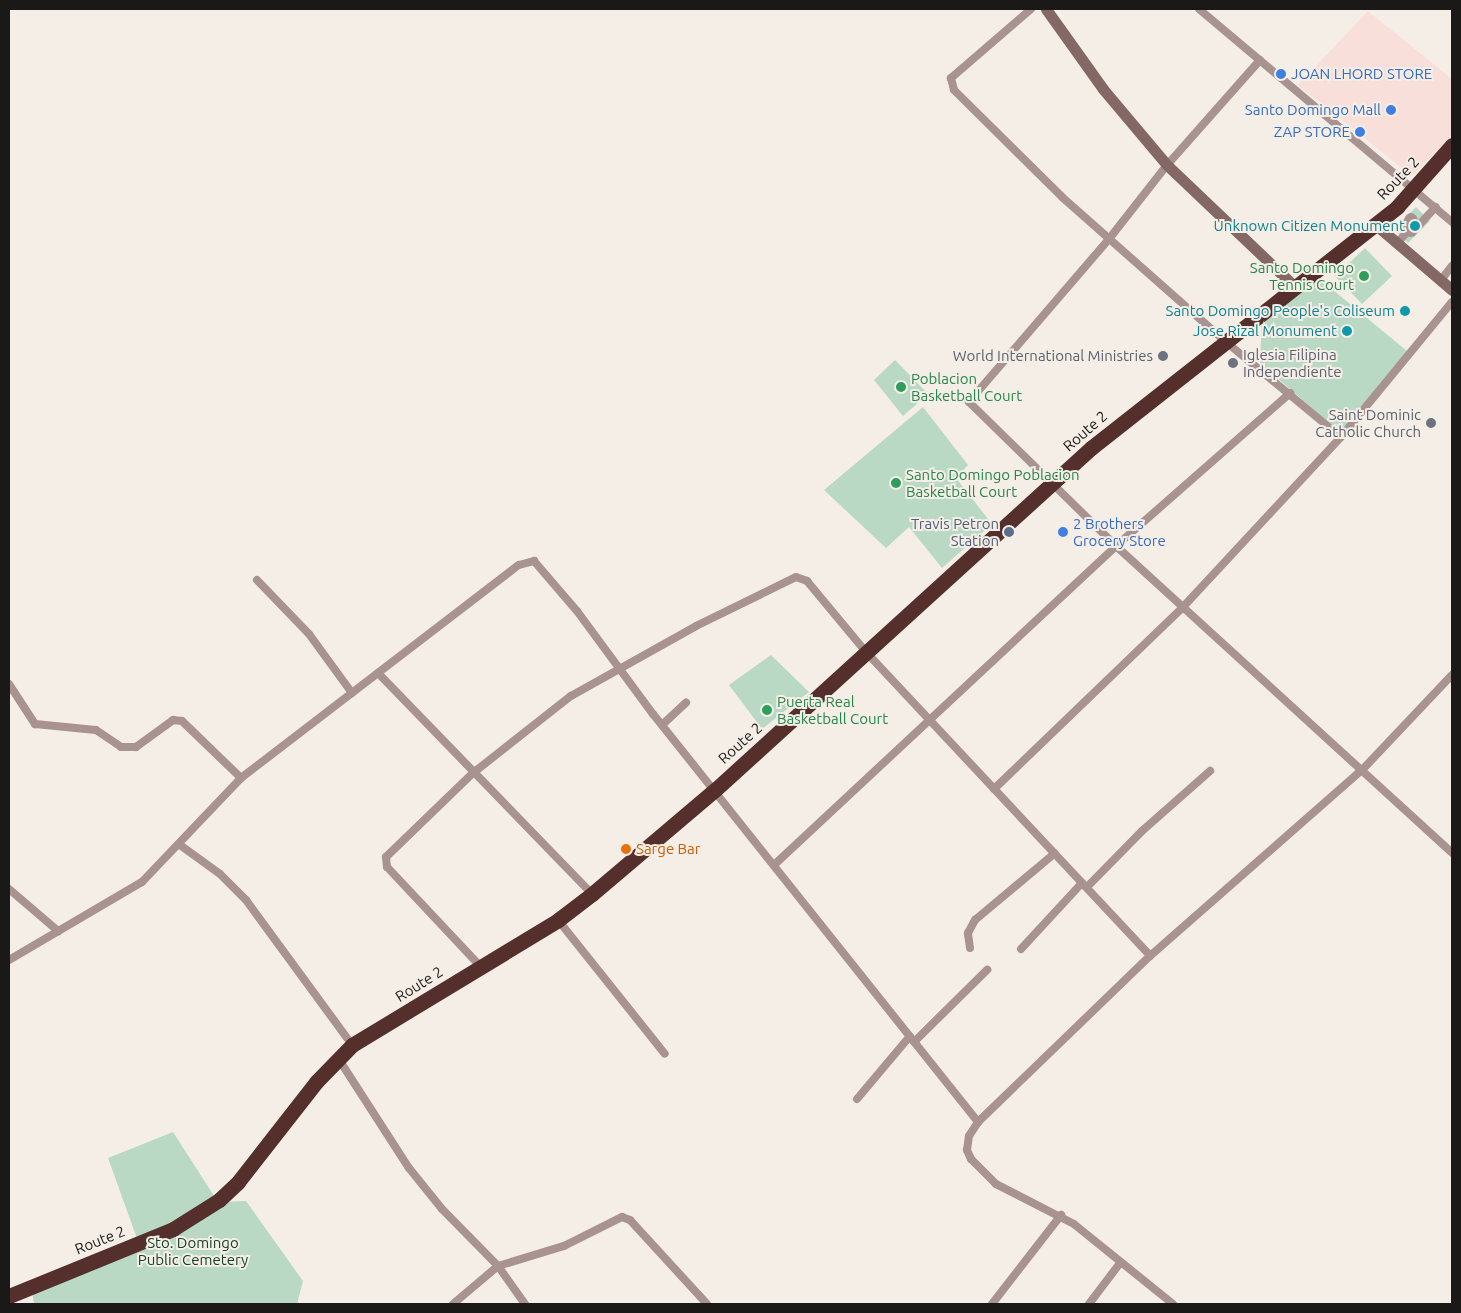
<!DOCTYPE html>
<html>
<head>
<meta charset="utf-8">
<style>
	body { margin:0 }
	#map { position:relative; width:1461px; height:1313px; overflow:hidden; background:#f4eee7; font-family:Ubuntu,sans-serif }
	div>[style] { position:absolute }
	.commercial>* { inset:0; background:#f9dfd9 }
	.green>* { inset:0; background:#b9d9c4 }
	.street>* { height:8px; margin:-4px; padding:0 4px; transform-origin:4px; border-radius:4px; background:#a89391 }
	.street>.ring { margin:-4px; padding:0; box-sizing:content-box; background:none; border:8px solid #a89391; border-radius:50% }
	.secondary>* { height:11px; margin:-5.5px; padding:0 5.5px; transform-origin:5.5px; border-radius:5.5px; background:#846865 }
	.highway>* { height:15px; margin:-7.5px; padding:0 7.5px; transform-origin:7.5px; border-radius:7.5px; background:#542f2c }
	.dots>* { width:14px; height:14px; translate:-50% -50%; box-sizing:border-box; border:2px solid #f4eee7; border-radius:50% }
	span { translate:-50% -50%; white-space:nowrap; text-align:center; line-height:1.15; -webkit-text-stroke:4px #f4eee7; paint-order:stroke }
	.shop-label { font-size:15px; color:#366cbe }
	.left { translate:0 -50%; text-align:left }
	.right { translate:-100% -50%; text-align:right }
	.street-label { font-size:15px; color:#1b1917 }
	.culture-label { font-size:15px; color:#0d838f }
	.leisure-label { font-size:15px; color:#27864d }
	.worship-label { font-size:15px; color:#5b616d }
	.service-label { font-size:15px; color:#4e5e75 }
	.food-label { font-size:15px; color:#c56008 }
	.park-label { font-size:15px; color:#134229 }
	.frame { position:absolute; inset:0; border:10px solid #1b1917; pointer-events:none }
</style>
</head>
<body>
<div id="map">
	<div class="commercial">
		<div style="clip-path:polygon(1368px 11px,1452px 79px,1452px 135px,1412px 176px,1298px 85px)"></div>
	</div>
	<div class="green">
		<div style="clip-path:polygon(1416px 207px,1430px 221px,1408px 243px,1394px 229px)"></div>
		<div style="clip-path:polygon(1365px 248px,1392px 276px,1362px 304px,1335px 276px)"></div>
		<div style="clip-path:polygon(1316px 276px,1407px 351px,1341px 433px,1260px 363px,1262px 317px)"></div>
		<div style="clip-path:polygon(895px 360px,928px 394px,903px 416px,874px 380px)"></div>
		<div style="clip-path:polygon(923px 407px,968px 465px,956px 478px,992px 524px,942px 568px,909px 527px,886px 548px,824px 490px)"></div>
		<div style="clip-path:polygon(771px 655px,809px 692px,762px 729px,729px 685px)"></div>
		<div style="clip-path:polygon(173px 1132px,218px 1202px,246px 1201px,303px 1281px,297px 1304px,34px 1304px,32px 1291px,139px 1244px,108px 1158px)"></div>
	</div>
	<div class="street">
		<div style="left:1031px;top:9px;width:106px;rotate:139.2deg"></div>
		<div style="left:951px;top:78px;width:12px;rotate:76deg"></div>
		<div style="left:954px;top:90px;width:152px;rotate:44.7deg"></div>
		<div style="left:1062px;top:197px;width:219px;rotate:41.5deg"></div>
		<div style="left:1226px;top:342px;width:149px;rotate:39.6deg"></div>
		<div style="left:1199px;top:9px;width:331px;rotate:40.1deg"></div>
		<div style="left:1260px;top:60px;width:140px;rotate:131.5deg"></div>
		<div style="left:1167px;top:165px;width:94px;rotate:128.1deg"></div>
		<div style="left:1109px;top:239px;width:215px;rotate:130.7deg"></div>
		<div style="left:969px;top:402px;width:206px;rotate:44.4deg"></div>
		<div style="left:1116px;top:546px;width:455px;rotate:42.4deg"></div>
		<div class="ring" style="left:1407px;top:217px;width:-2px;height:-2px"></div>
		<div style="left:1418px;top:226px;width:26px;rotate:-47deg"></div>
		<div style="left:1396px;top:244px;width:25px;rotate:-47deg"></div>
		<div style="left:1441px;top:280px;width:18px;rotate:-52deg"></div>
		<div style="left:257px;top:580px;width:75px;rotate:46.1deg"></div>
		<div style="left:309px;top:634px;width:73px;rotate:53.9deg"></div>
		<div style="left:378px;top:673px;width:308px;rotate:45.9deg"></div>
		<div style="left:9px;top:684px;width:48px;rotate:57deg"></div>
		<div style="left:35px;top:724px;width:61px;rotate:5.6deg"></div>
		<div style="left:96px;top:730px;width:30px;rotate:34deg"></div>
		<div style="left:121px;top:747px;width:15px"></div>
		<div style="left:136px;top:747px;width:46px;rotate:-36.1deg"></div>
		<div style="left:173px;top:720px;width:9px;rotate:6deg"></div>
		<div style="left:182px;top:721px;width:82px;rotate:44deg"></div>
		<div style="left:662px;top:725px;width:33px;rotate:-43deg"></div>
		<div style="left:994px;top:789px;width:262px;rotate:-43.9deg"></div>
		<div style="left:1183px;top:607px;width:232px;rotate:-47.1deg"></div>
		<div style="left:1341px;top:437px;width:175px;rotate:-50.6deg"></div>
		<div style="left:180px;top:845px;width:49px;rotate:35.9deg"></div>
		<div style="left:220px;top:874px;width:37px;rotate:45deg"></div>
		<div style="left:246px;top:900px;width:180px;rotate:53.8deg"></div>
		<div style="left:774px;top:865px;width:468px;rotate:-43deg"></div>
		<div style="left:1116px;top:546px;width:232px;rotate:-41.3deg"></div>
		<div style="left:1087px;top:887px;width:78px;rotate:-45.5deg"></div>
		<div style="left:1142px;top:831px;width:91px;rotate:-41.4deg"></div>
		<div style="left:9px;top:889px;width:65px;rotate:40.6deg"></div>
		<div style="left:558px;top:920px;width:171px;rotate:51.4deg"></div>
		<div style="left:970px;top:948px;width:15px;rotate:-98deg"></div>
		<div style="left:968px;top:933px;width:15px;rotate:-62deg"></div>
		<div style="left:975px;top:920px;width:104px;rotate:-39.9deg"></div>
		<div style="left:1021px;top:949px;width:90px;rotate:-47.3deg"></div>
		<div style="left:9px;top:960px;width:154px;rotate:-30.4deg"></div>
		<div style="left:142px;top:882px;width:144px;rotate:-46.4deg"></div>
		<div style="left:241px;top:778px;width:350px;rotate:-37.5deg"></div>
		<div style="left:519px;top:565px;width:16px;rotate:-15deg"></div>
		<div style="left:534px;top:561px;width:66px;rotate:49.3deg"></div>
		<div style="left:577px;top:611px;width:128px;rotate:53.6deg"></div>
		<div style="left:653px;top:714px;width:522px;rotate:51.46deg"></div>
		<div style="left:481px;top:967px;width:137px;rotate:-133.2deg"></div>
		<div style="left:387px;top:867px;width:10px;rotate:-96deg"></div>
		<div style="left:386px;top:857px;width:121px;rotate:-44deg"></div>
		<div style="left:473px;top:773px;width:125px;rotate:-38.2deg"></div>
		<div style="left:571px;top:696px;width:143px;rotate:-29.2deg"></div>
		<div style="left:696px;top:626px;width:111px;rotate:-26.1deg"></div>
		<div style="left:796px;top:577px;width:12px;rotate:20deg"></div>
		<div style="left:807px;top:581px;width:92px;rotate:50.3deg"></div>
		<div style="left:866px;top:652px;width:416px;rotate:46.9deg"></div>
		<div style="left:914px;top:1042px;width:103px;rotate:-44.6deg"></div>
		<div style="left:338px;top:1058px;width:131px;rotate:57.2deg"></div>
		<div style="left:409px;top:1168px;width:53px;rotate:51.2deg"></div>
		<div style="left:442px;top:1209px;width:80px;rotate:45.5deg"></div>
		<div style="left:498px;top:1266px;width:69px;rotate:-16.9deg"></div>
		<div style="left:564px;top:1246px;width:65px;rotate:-26.6deg"></div>
		<div style="left:622px;top:1217px;width:9px;rotate:21deg"></div>
		<div style="left:630px;top:1220px;width:114px;rotate:47.5deg"></div>
		<div style="left:857px;top:1099px;width:82px;rotate:-49.9deg"></div>
		<div style="left:453px;top:1304px;width:59px;rotate:-40.2deg"></div>
		<div style="left:498px;top:1266px;width:47px;rotate:54.6deg"></div>
		<div style="left:992px;top:1304px;width:113px;rotate:-52.2deg"></div>
		<div style="left:1089px;top:1304px;width:51px;rotate:-52.9deg"></div>
		<div style="left:1173px;top:1304px;width:127px;rotate:-141.1deg"></div>
		<div style="left:1074px;top:1224px;width:88px;rotate:-152.9deg"></div>
		<div style="left:996px;top:1184px;width:35px;rotate:-135deg"></div>
		<div style="left:971px;top:1159px;width:10px;rotate:-114deg"></div>
		<div style="left:967px;top:1150px;width:14px;rotate:-82deg"></div>
		<div style="left:969px;top:1136px;width:17px;rotate:-57deg"></div>
		<div style="left:978px;top:1122px;width:239px;rotate:-44deg"></div>
		<div style="left:1150px;top:956px;width:283px;rotate:-41.3deg"></div>
		<div style="left:1363px;top:769px;width:129px;rotate:-46.6deg"></div>
	</div>
	<div class="secondary">
		<div style="left:1046px;top:9px;width:98px;rotate:54.5deg"></div>
		<div style="left:1103px;top:89px;width:99px;rotate:49.9deg"></div>
		<div style="left:1167px;top:165px;width:177px;rotate:43.6deg"></div>
		<div style="left:1376px;top:225px;width:100px;rotate:40.5deg"></div>
	</div>
	<div class="highway">
		<div style="left:9px;top:1296px;width:177px;rotate:-22.2deg"></div>
		<div style="left:173px;top:1229px;width:54px;rotate:-32.2deg"></div>
		<div style="left:219px;top:1200px;width:26px;rotate:-43deg"></div>
		<div style="left:238px;top:1182px;width:128px;rotate:-52deg"></div>
		<div style="left:317px;top:1081px;width:50px;rotate:-45.8deg"></div>
		<div style="left:352px;top:1045px;width:241px;rotate:-31.2deg"></div>
		<div style="left:558px;top:920px;width:43px;rotate:-37.4deg"></div>
		<div style="left:592px;top:894px;width:162px;rotate:-40.3deg"></div>
		<div style="left:716px;top:789px;width:507px;rotate:-42.28deg"></div>
		<div style="left:1091px;top:448px;width:390px;rotate:-38.2deg"></div>
		<div style="left:1397px;top:207px;width:83px;rotate:-48.4deg"></div>
	</div>
	<div class="dots">
		<div style="left:1281px;top:74px;background:#3f7fe0"></div>
		<div style="left:1391px;top:110px;background:#3f7fe0"></div>
		<div style="left:1360px;top:132px;background:#3f7fe0"></div>
		<div style="left:1415px;top:226px;background:#0f9aa8"></div>
		<div style="left:1364px;top:276px;background:#2e9e5b"></div>
		<div style="left:1405px;top:311px;background:#0f9aa8"></div>
		<div style="left:1347px;top:331px;background:#0f9aa8"></div>
		<div style="left:1163px;top:356px;background:#6b7280"></div>
		<div style="left:1233px;top:363px;background:#6b7280"></div>
		<div style="left:901px;top:387px;background:#2e9e5b"></div>
		<div style="left:1431px;top:423px;background:#6b7280"></div>
		<div style="left:896px;top:483px;background:#2e9e5b"></div>
		<div style="left:1009px;top:532px;background:#5c6f8a"></div>
		<div style="left:1063px;top:532px;background:#3f7fe0"></div>
		<div style="left:767px;top:710px;background:#2e9e5b"></div>
		<div style="left:626px;top:849px;background:#e8710a"></div>
	</div>
	<div class="shop-label">
		<span class="left" style="left:1291px;top:74px">JOAN LHORD STORE</span>
		<span class="right" style="left:1381px;top:110px">Santo Domingo Mall</span>
		<span class="right" style="left:1350px;top:132px">ZAP STORE</span>
		<span class="left" style="left:1073px;top:532px">2 Brothers<br>Grocery Store</span>
	</div>
	<div class="street-label">
		<span style="left:1398px;top:178px;rotate:-46deg">Route 2</span>
		<span style="left:1085px;top:431px;rotate:-41deg">Route 2</span>
		<span style="left:740px;top:743px;rotate:-42deg">Route 2</span>
		<span style="left:419px;top:984px;rotate:-32deg">Route 2</span>
		<span style="left:100px;top:1240px;rotate:-22deg">Route 2</span>
	</div>
	<div class="culture-label">
		<span class="right" style="left:1405px;top:226px">Unknown Citizen Monument</span>
		<span class="right" style="left:1395px;top:311px">Santo Domingo People's Coliseum</span>
		<span class="right" style="left:1337px;top:331px">Jose Rizal Monument</span>
	</div>
	<div class="leisure-label">
		<span class="right" style="left:1354px;top:276px">Santo Domingo<br>Tennis Court</span>
		<span class="left" style="left:911px;top:387px">Poblacion<br>Basketball Court</span>
		<span class="left" style="left:906px;top:483px">Santo Domingo Poblacion<br>Basketball Court</span>
		<span class="left" style="left:777px;top:710px">Puerta Real<br>Basketball Court</span>
	</div>
	<div class="worship-label">
		<span class="left" style="left:1243px;top:363px">Iglesia Filipina<br>Independiente</span>
		<span class="right" style="left:1153px;top:356px">World International Ministries</span>
		<span class="right" style="left:1421px;top:423px">Saint Dominic<br>Catholic Church</span>
	</div>
	<div class="service-label">
		<span class="right" style="left:999px;top:532px">Travis Petron<br>Station</span>
	</div>
	<div class="food-label">
		<span class="left" style="left:636px;top:849px">Sarge Bar</span>
	</div>
	<div class="park-label">
		<span style="left:193px;top:1251px">Sto. Domingo<br>Public Cemetery</span>
	</div>
	<div class="frame"></div>
</div>
</body>
</html>
